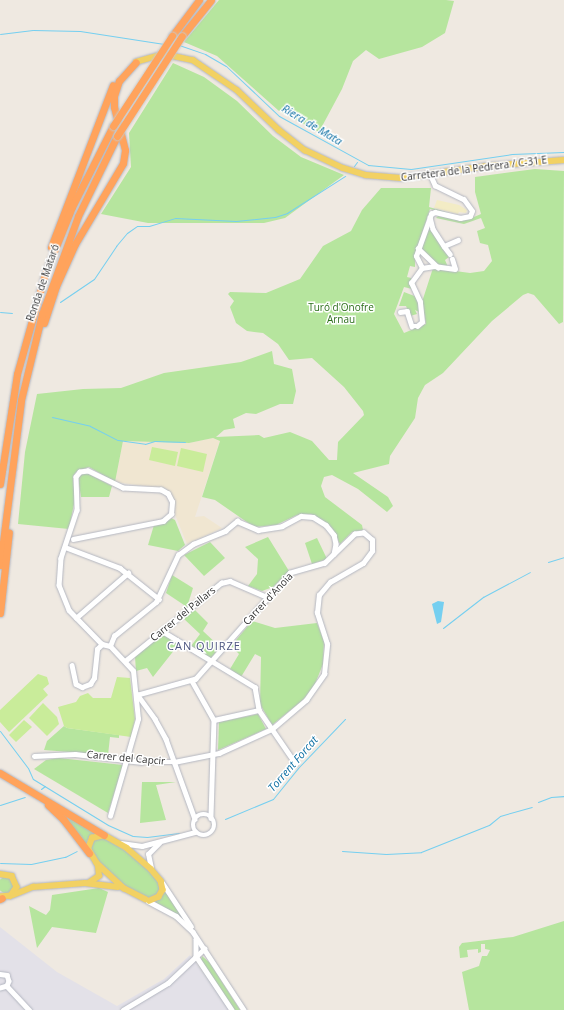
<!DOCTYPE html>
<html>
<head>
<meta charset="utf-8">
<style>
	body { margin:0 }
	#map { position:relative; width:564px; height:1010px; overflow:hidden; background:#efe9e1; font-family:"Open Sans",sans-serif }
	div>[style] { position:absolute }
	.industrial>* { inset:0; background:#e3e1e8 }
	.education>* { inset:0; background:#f0e6d1 }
	.green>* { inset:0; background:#b6e59e }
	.round { border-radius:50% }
	.sand>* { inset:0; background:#f3ecc5 }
	.pitch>* { inset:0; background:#c9ec9a }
	.water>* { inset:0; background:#75cff0 }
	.stream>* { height:1px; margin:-0.5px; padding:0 0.5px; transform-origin:0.5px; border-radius:0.5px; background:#75cff0 }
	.roads { filter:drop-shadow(0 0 1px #b4b7c1) drop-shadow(0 0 1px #b4b7c1) }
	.minor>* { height:4.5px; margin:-2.25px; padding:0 2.25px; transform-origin:2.25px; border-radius:2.25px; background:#fff }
	.minor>.ring { margin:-2.25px; padding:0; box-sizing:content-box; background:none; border:4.5px solid #fff; border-radius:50% }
	.major>* { height:5.5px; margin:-2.75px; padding:0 2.75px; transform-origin:2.75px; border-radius:2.75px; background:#f2d163 }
	.highway>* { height:7px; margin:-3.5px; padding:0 3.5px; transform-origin:3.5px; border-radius:3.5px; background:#ffa35c }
	.bridges { filter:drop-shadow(0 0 1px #c9c9c9) drop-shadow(0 0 1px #c9c9c9) }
	.highway-bridge>* { height:7px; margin:-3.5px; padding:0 3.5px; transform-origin:3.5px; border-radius:3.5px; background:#ffa35c }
	span { translate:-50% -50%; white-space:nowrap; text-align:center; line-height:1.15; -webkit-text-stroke:3px #fff; paint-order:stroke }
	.street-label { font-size:10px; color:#2e2e2e }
	.park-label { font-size:10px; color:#2c6e1b }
	.water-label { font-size:11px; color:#0d6fa3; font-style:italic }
	.neighbourhood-label { font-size:11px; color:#4d5680; letter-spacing:1px }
</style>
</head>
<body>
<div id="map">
	<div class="industrial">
		<div style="clip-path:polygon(0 927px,57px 972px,117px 1006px,164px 979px,190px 955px,231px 1010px,0 1010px)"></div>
	</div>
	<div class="education">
		<div style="clip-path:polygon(213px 438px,220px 440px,195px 517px,204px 516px,222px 528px,187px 544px,174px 512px,174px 500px,166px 489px,115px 482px,123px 441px,189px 443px)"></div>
	</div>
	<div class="green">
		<div style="clip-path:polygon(219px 0,446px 0,454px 1px,445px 33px,422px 47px,379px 59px,366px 50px,353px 61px,342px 89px,319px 132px,279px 111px,217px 56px,184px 42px)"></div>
		<div style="clip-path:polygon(173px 63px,204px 77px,237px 101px,273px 136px,301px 157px,344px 175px,285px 218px,264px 223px,148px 223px,101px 214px,131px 167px,129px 133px)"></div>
		<div style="clip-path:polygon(535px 169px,564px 171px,563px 322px,559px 324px,534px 295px,528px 293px,523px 295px,492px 321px,443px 373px,425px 385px,418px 398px,415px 418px,390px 456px,389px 464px,353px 473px,388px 497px,393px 506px,387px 512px,358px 489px,332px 475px,324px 477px,321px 486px,325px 497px,362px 525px,363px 530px,352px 532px,340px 544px,332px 528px,311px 514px,297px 515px,276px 525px,254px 527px,215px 500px,202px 497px,220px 441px,213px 438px,189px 443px,123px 441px,115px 482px,89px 467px,77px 471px,73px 476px,75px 499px,69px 529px,18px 524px,25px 452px,37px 394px,83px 389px,121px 388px,164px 373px,241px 362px,272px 351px,274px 364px,292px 369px,296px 391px,293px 404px,280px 404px,256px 414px,246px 413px,233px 419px,235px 428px,224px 430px,216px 437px,259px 435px,264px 438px,290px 432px,312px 441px,329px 460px,337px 460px,338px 442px,364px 415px,363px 411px,344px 387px,312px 358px,289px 360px,278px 344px,263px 333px,247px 331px,236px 323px,230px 307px,234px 301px,228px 294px,230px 292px,266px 293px,300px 279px,323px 246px,351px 231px,362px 210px,381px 188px,431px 188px,429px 207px,459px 216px,430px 209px,415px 255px,415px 267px,410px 266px,407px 277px,411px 278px,412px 289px,404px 287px,394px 314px,404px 333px,426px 324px,422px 302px,433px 268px,470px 273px,484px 271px,492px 261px,488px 245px,480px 243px,477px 231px,485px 228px,481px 218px,464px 224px,436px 218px,438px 216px,467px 220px,481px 214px,475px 192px,475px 177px)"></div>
		<div style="clip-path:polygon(430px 222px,434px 235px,449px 257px,445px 260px,448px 267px,440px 266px,421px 249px)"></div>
		<div style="clip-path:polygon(404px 292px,417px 297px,419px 312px,415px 310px,417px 314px,410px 316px,406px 306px,399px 306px)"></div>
		<div style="clip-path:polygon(87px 473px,112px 486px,109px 497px,81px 497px,78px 478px,81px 474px)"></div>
		<div style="clip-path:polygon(171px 518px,175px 520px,185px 545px,178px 551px,148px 545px,154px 525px)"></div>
		<div style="clip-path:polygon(268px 537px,289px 571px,273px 587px,262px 591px,248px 586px,257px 574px,258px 559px,245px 547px)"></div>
		<div style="clip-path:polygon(317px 538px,327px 559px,312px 564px,305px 543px)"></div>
		<div style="clip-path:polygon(210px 542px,225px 558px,204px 576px,184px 555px)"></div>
		<div style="clip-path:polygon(172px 575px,193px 588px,187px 607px,166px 593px)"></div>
		<div style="clip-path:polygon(194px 609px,208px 623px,203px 631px,220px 647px,211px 658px,191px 646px,200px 634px,183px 618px)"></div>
		<div style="clip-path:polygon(252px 621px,275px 628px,317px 623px,324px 641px,323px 664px,315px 684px,303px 700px,272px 725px,260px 704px,261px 657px,255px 654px,241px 677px,230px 669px,239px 654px,231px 646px)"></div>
		<div style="clip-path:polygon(162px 634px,179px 644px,153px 677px,147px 668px,136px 671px,135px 657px)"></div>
		<div style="clip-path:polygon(258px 714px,266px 729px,218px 750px,219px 722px)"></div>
		<div style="clip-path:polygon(64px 726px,67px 728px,119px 735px,119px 738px,110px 737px,108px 755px,44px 750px,47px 741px)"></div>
		<div style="clip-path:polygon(59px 758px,123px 765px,108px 813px,34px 769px,46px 760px)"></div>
		<div style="clip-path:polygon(142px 782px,176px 782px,156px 785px,166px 820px,140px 823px)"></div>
		<div style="clip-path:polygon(55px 808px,97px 833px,89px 837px,86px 845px)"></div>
		<div style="clip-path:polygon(104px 837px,142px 862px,159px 881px,160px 889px,157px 896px,147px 899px,130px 890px,103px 868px,90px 851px,93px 840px)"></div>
		<div class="round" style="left:-2px;top:877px;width:16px;height:16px"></div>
		<div style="clip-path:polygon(99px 888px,108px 892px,96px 933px,52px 927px,37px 948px,29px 906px,46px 915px,50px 910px,52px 895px)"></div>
		<div style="clip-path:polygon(165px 891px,179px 911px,183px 918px,155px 902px)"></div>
		<div style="clip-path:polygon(564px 921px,564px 1010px,469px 1010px,462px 972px,479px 966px,482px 956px,487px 956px,490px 950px,485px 949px,485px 944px,481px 944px,481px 952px,478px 953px,478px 949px,467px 950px,468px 957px,460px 958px,459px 947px,462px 943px,513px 937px)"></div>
		<div style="clip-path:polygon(202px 956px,210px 963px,240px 1010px,234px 1010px,201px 960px)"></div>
	</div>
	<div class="sand">
		<div style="clip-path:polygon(437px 200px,459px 205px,467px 210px,466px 213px,459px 212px,458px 214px,434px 208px)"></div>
	</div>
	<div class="pitch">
		<div style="clip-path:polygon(152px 447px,178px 452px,175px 466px,149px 460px)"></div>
		<div style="clip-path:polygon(181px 448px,207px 454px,203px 472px,177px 466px)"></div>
		<div style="clip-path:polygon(38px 674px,47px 677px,49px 684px,43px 689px,48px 695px,9px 732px,0 722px,0 710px)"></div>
		<div style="clip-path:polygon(117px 677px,130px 678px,135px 719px,131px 737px,67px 728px,64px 726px,58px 707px,76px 702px,80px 696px,88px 693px,93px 698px,111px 698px)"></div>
		<div style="clip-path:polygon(43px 703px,57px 717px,59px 724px,47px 736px,29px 718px)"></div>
		<div style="clip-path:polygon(24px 720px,32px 727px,16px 742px,9px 735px)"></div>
	</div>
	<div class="water">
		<div style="clip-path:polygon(438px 601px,444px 602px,441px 622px,437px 624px,432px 604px)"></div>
	</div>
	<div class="stream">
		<div style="left:0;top:34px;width:33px;rotate:-7deg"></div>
		<div style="left:33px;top:30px;width:47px;rotate:1.2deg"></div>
		<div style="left:80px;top:31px;width:85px;rotate:8.8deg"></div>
		<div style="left:179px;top:45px;width:28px;rotate:19deg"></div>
		<div style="left:205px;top:54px;width:24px;rotate:30deg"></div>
		<div style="left:226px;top:66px;width:73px;rotate:43.3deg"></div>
		<div style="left:279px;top:116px;width:102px;rotate:28.8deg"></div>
		<div style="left:368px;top:165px;width:43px;rotate:5.3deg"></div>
		<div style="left:411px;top:169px;width:102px;rotate:-8.4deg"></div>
		<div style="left:512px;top:154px;width:52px;rotate:-2.2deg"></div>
		<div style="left:354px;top:166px;width:5px;rotate:-53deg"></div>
		<div style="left:60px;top:302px;width:41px;rotate:-34.1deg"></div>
		<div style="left:94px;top:279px;width:40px;rotate:-56deg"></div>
		<div style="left:116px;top:246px;width:17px;rotate:-50deg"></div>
		<div style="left:127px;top:233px;width:12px;rotate:-35deg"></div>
		<div style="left:137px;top:226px;width:12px"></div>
		<div style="left:149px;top:226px;width:27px;rotate:-17deg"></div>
		<div style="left:175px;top:218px;width:61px;rotate:2.8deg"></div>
		<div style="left:236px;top:221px;width:39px;rotate:-6deg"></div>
		<div style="left:275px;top:217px;width:13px;rotate:-18deg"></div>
		<div style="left:287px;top:213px;width:69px;rotate:-32.5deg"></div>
		<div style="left:0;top:312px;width:12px;rotate:5deg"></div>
		<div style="left:52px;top:417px;width:39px;rotate:13deg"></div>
		<div style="left:90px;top:426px;width:31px;rotate:27deg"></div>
		<div style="left:118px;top:440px;width:27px;rotate:8deg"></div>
		<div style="left:145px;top:444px;width:10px;rotate:-17deg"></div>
		<div style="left:155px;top:441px;width:30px;rotate:2deg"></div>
		<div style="left:548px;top:562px;width:17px;rotate:-17deg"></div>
		<div style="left:443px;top:628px;width:51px;rotate:-37.8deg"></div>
		<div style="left:483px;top:597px;width:53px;rotate:-28deg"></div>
		<div style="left:0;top:731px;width:46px;rotate:52.9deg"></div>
		<div style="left:28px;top:768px;width:12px;rotate:66deg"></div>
		<div style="left:33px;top:779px;width:88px;rotate:31.5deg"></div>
		<div style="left:108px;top:825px;width:27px;rotate:24deg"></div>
		<div style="left:133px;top:836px;width:14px;rotate:4deg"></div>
		<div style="left:147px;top:837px;width:32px;rotate:-7deg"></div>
		<div style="left:41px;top:789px;width:5px;rotate:-37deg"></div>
		<div style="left:538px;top:802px;width:14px;rotate:-21deg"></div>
		<div style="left:551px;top:797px;width:13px;rotate:-4deg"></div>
		<div style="left:0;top:805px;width:26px;rotate:-18deg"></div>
		<div style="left:225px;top:819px;width:52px;rotate:-22.6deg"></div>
		<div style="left:273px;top:799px;width:40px;rotate:-51deg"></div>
		<div style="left:298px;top:768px;width:68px;rotate:-46.2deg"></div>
		<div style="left:342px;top:851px;width:44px;rotate:3.9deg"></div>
		<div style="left:386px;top:854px;width:35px;rotate:-3deg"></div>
		<div style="left:421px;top:852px;width:73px;rotate:-21.7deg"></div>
		<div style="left:489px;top:825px;width:14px;rotate:-39deg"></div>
		<div style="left:500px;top:816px;width:33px;rotate:-16deg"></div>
		<div style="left:0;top:863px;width:31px;rotate:2deg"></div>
		<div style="left:31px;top:864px;width:35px;rotate:-12deg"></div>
		<div style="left:65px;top:857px;width:13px;rotate:-27deg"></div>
	</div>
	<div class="roads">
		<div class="minor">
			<div style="left:430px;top:217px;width:12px;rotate:76deg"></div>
			<div style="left:433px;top:229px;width:20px;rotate:57deg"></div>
			<div style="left:444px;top:246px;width:15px;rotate:-23deg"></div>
			<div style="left:444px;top:246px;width:10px;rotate:53deg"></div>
			<div style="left:418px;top:248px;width:28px;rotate:44deg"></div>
			<div style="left:422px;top:268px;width:13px;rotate:-117deg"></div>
			<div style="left:416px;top:256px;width:45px;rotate:-70.3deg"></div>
			<div style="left:431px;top:214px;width:4px;rotate:-27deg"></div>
			<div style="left:435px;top:212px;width:26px;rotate:13deg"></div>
			<div style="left:460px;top:218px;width:10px;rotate:-11deg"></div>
			<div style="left:470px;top:216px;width:5px;rotate:-68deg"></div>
			<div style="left:472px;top:211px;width:14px;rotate:-126deg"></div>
			<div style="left:464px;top:200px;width:32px;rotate:-154deg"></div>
			<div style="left:435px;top:186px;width:12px;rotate:-114deg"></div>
			<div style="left:422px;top:268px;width:12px;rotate:-9deg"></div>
			<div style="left:434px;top:266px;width:21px;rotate:8deg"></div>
			<div style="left:455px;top:269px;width:10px;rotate:-107deg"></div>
			<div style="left:400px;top:312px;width:7px;rotate:-8deg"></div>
			<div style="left:407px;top:311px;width:16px;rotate:72deg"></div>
			<div style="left:412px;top:326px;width:5px"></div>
			<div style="left:417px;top:326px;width:6px;rotate:-39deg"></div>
			<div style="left:422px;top:322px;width:20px;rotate:-96deg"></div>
			<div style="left:420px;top:302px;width:21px;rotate:-115deg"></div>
			<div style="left:411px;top:283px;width:19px;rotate:-54deg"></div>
			<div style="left:73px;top:539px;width:92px;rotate:-11.3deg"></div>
			<div style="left:163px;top:521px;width:11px;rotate:-41deg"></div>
			<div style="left:171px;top:514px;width:12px;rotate:-85deg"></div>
			<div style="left:172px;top:502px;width:9px;rotate:-117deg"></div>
			<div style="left:168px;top:494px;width:8px;rotate:-150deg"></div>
			<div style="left:161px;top:490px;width:38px;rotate:-177deg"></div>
			<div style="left:123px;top:488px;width:39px;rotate:-154deg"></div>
			<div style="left:88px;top:471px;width:8px;rotate:173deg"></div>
			<div style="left:80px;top:472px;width:6px;rotate:129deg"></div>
			<div style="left:76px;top:477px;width:33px;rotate:88deg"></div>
			<div style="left:77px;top:510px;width:51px;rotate:108.4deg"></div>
			<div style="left:61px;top:558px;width:27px;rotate:94deg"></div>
			<div style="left:59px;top:585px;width:27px;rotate:68deg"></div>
			<div style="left:69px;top:610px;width:47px;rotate:45.9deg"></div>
			<div style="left:65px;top:547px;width:59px;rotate:20.9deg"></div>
			<div style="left:120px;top:568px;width:50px;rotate:38.5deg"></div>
			<div style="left:76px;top:618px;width:69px;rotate:-40.9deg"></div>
			<div style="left:162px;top:631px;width:109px;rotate:31.1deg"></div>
			<div style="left:255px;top:687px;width:23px;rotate:80deg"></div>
			<div style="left:259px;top:710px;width:65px;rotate:55.6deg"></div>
			<div style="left:125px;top:661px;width:124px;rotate:-39.1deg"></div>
			<div style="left:221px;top:583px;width:9px;rotate:-13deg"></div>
			<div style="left:230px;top:581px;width:40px;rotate:23.4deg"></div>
			<div style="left:72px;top:665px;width:19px;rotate:78deg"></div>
			<div style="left:76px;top:684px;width:7px;rotate:27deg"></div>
			<div style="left:82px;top:687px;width:9px;rotate:-21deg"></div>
			<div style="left:90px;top:684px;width:7px;rotate:-56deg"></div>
			<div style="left:94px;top:678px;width:29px;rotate:-84deg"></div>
			<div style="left:97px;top:649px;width:7px;rotate:-45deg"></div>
			<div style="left:102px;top:644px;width:8px;rotate:14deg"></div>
			<div style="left:110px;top:646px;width:11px;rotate:-68deg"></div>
			<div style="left:114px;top:636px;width:54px;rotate:-39deg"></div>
			<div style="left:156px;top:602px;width:52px;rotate:-64.9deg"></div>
			<div style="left:178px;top:555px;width:19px;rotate:-36deg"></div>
			<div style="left:193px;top:544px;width:35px;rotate:-22deg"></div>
			<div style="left:225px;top:531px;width:16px;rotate:-40deg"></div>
			<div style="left:237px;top:521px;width:23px;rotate:23deg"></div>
			<div style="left:258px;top:530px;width:24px;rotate:-9deg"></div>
			<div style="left:282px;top:526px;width:21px;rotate:-28deg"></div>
			<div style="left:301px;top:516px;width:12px;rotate:5deg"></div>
			<div style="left:313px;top:517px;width:15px;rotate:32deg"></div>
			<div style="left:326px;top:525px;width:13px;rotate:51deg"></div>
			<div style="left:334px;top:535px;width:9px;rotate:77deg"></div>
			<div style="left:336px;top:544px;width:10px;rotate:101deg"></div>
			<div style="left:192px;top:681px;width:45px;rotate:60.6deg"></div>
			<div style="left:214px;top:720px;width:98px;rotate:91.8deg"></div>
			<div style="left:137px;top:694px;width:31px;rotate:54deg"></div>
			<div style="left:155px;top:719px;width:23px;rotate:61deg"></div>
			<div style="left:166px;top:739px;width:85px;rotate:70.1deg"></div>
			<div style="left:214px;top:720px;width:46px;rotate:-12.5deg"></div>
			<div style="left:34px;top:756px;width:41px;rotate:-2.8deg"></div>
			<div style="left:75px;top:754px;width:67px;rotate:6.8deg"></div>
			<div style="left:142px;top:762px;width:32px"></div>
			<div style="left:174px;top:762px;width:46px;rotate:-11.3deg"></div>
			<div style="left:219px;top:753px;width:58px;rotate:-24.4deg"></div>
			<div style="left:272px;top:729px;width:45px;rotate:-40.5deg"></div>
			<div style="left:306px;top:700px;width:32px;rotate:-55deg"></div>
			<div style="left:324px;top:674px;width:30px;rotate:-84deg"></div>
			<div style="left:327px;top:644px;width:33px;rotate:-108deg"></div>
			<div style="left:317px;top:613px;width:18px;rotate:-84deg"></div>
			<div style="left:319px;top:595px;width:17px;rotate:-50deg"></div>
			<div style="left:330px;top:582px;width:38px;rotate:-30deg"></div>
			<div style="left:363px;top:563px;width:15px;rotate:-53deg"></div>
			<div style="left:372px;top:551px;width:11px;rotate:-90deg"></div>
			<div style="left:372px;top:540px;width:11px;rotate:-139deg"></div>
			<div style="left:364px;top:533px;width:9px;rotate:174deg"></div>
			<div style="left:355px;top:534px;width:42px;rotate:136deg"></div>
			<div style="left:325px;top:563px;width:36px;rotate:164deg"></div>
			<div style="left:290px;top:573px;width:142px;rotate:131.6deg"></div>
			<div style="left:196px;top:679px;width:60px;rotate:164.6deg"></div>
			<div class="ring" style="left:193px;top:814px;width:17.5px;height:17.5px"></div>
			<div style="left:110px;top:816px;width:101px;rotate:-73.9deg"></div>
			<div style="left:138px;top:719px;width:48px;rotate:-95.9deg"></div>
			<div style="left:133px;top:671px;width:34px;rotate:-133deg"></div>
			<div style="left:121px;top:843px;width:21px;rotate:8deg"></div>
			<div style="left:142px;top:846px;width:55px;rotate:-14.8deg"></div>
			<div style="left:151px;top:868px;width:14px;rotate:-102deg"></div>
			<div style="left:148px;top:854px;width:16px;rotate:-45deg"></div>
			<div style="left:162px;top:882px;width:53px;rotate:56.6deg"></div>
			<div style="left:148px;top:901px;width:32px;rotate:28deg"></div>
			<div style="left:176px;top:916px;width:23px;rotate:43deg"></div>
			<div style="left:193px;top:932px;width:93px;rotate:56.8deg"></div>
			<div style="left:196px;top:939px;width:17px;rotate:90deg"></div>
			<div style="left:196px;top:956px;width:65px;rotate:56.3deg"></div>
			<div style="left:0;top:974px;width:7px;rotate:8deg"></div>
			<div style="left:7px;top:975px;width:6px;rotate:72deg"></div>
			<div style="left:9px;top:981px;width:5px;rotate:112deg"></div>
			<div style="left:7px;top:986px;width:7px;rotate:164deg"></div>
			<div style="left:7px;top:986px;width:33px;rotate:47deg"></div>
			<div style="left:123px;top:1010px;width:52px;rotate:-31deg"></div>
			<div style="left:168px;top:983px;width:50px;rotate:-43.4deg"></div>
		</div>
		<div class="major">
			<div style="left:136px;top:62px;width:29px;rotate:-16deg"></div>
			<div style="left:164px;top:54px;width:30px;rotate:12deg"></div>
			<div style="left:193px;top:60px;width:53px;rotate:34.3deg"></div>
			<div style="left:237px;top:90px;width:58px;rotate:43.6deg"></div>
			<div style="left:279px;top:130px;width:33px;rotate:38deg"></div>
			<div style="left:305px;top:150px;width:42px;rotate:25.3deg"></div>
			<div style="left:343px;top:168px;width:24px;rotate:17deg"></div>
			<div style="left:366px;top:175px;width:35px;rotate:5deg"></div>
			<div style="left:401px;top:178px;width:87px;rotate:-7.9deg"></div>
			<div style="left:487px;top:166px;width:77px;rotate:-4.5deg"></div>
			<div style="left:0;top:874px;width:12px;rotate:9deg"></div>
			<div style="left:12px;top:876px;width:12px;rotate:66deg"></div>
			<div style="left:17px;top:887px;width:11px;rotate:124deg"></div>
			<div style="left:11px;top:896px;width:11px;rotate:175deg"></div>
			<div style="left:90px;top:882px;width:11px;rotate:-34deg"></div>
			<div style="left:99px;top:876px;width:10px;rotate:-96deg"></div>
			<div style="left:13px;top:895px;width:22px;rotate:-22deg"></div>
			<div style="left:33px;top:887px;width:52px;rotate:-4.4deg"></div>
			<div style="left:85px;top:883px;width:33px;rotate:7deg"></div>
			<div style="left:146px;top:900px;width:25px;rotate:-153deg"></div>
			<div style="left:124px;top:889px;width:37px;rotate:-137deg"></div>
			<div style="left:97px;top:864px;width:17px;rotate:-121deg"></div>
			<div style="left:88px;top:849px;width:12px;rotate:-70deg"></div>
			<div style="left:92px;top:838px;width:12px;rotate:-14deg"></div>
			<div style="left:104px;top:835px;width:26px;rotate:29deg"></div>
			<div style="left:127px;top:848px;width:32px;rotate:41deg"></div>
			<div style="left:151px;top:869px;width:16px;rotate:50deg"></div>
			<div style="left:161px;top:881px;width:9px;rotate:77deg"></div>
			<div style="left:163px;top:890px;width:8px;rotate:120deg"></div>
			<div style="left:159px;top:897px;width:10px;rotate:156deg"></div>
		</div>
		<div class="highway">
			<div style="left:172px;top:36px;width:45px;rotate:-53.1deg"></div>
			<div style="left:182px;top:36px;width:46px;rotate:-51.1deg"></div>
			<div style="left:51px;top:247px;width:173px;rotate:-69.1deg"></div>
			<div style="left:44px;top:323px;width:39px;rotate:-72deg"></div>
			<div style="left:56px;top:286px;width:46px;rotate:-65.7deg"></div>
			<div style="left:75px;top:244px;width:94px;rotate:-59.3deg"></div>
			<div style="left:123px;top:163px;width:13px;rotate:-81deg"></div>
			<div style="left:125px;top:150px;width:44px;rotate:-104.3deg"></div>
			<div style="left:114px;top:107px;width:11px;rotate:-90deg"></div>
			<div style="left:114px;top:96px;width:16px;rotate:-72deg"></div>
			<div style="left:119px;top:81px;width:25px;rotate:-48deg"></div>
			<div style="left:0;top:484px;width:111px;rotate:-81.2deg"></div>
			<div style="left:17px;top:374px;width:104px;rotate:-74.4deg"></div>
			<div style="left:45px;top:274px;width:72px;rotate:-68.1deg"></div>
			<div style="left:72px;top:207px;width:91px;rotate:-63.2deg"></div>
			<div style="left:0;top:565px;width:166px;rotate:-82.7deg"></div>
			<div style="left:21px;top:400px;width:89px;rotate:-76.3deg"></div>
			<div style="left:42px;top:314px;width:104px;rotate:-69.8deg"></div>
			<div style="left:78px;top:216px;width:89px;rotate:-64deg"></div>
			<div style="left:0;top:613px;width:81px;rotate:-83.7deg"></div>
			<div style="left:0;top:773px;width:121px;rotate:30.8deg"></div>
			<div style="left:48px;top:805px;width:21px;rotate:43deg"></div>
			<div style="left:63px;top:819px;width:43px;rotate:52.6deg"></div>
			<div style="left:0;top:899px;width:2px;rotate:-27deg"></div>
		</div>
	</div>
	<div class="bridges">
		<div class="highway-bridge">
			<div style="left:113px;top:126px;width:108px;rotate:-56.8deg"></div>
			<div style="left:117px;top:136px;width:119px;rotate:-57deg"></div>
		</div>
	</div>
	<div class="street-label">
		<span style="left:474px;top:169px;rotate:-7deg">Carretera de la Pedrera / C-31 E</span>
		<span style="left:43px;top:283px;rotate:-71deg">Ronda de Mataró</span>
		<span style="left:268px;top:599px;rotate:-47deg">Carrer d'Anoia</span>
		<span style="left:183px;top:614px;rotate:-39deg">Carrer del Pallars</span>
		<span style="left:126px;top:758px;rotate:5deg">Carrer del Capcir</span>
	</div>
	<div class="park-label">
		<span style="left:341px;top:313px">Turó d'Onofre<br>Arnau</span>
	</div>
	<div class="water-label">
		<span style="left:312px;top:125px;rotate:31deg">Riera de Mata</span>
		<span style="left:293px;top:764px;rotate:-49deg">Torrent Forcat</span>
	</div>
	<div class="neighbourhood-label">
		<span style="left:204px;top:646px">CAN QUIRZE</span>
	</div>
</div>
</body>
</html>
